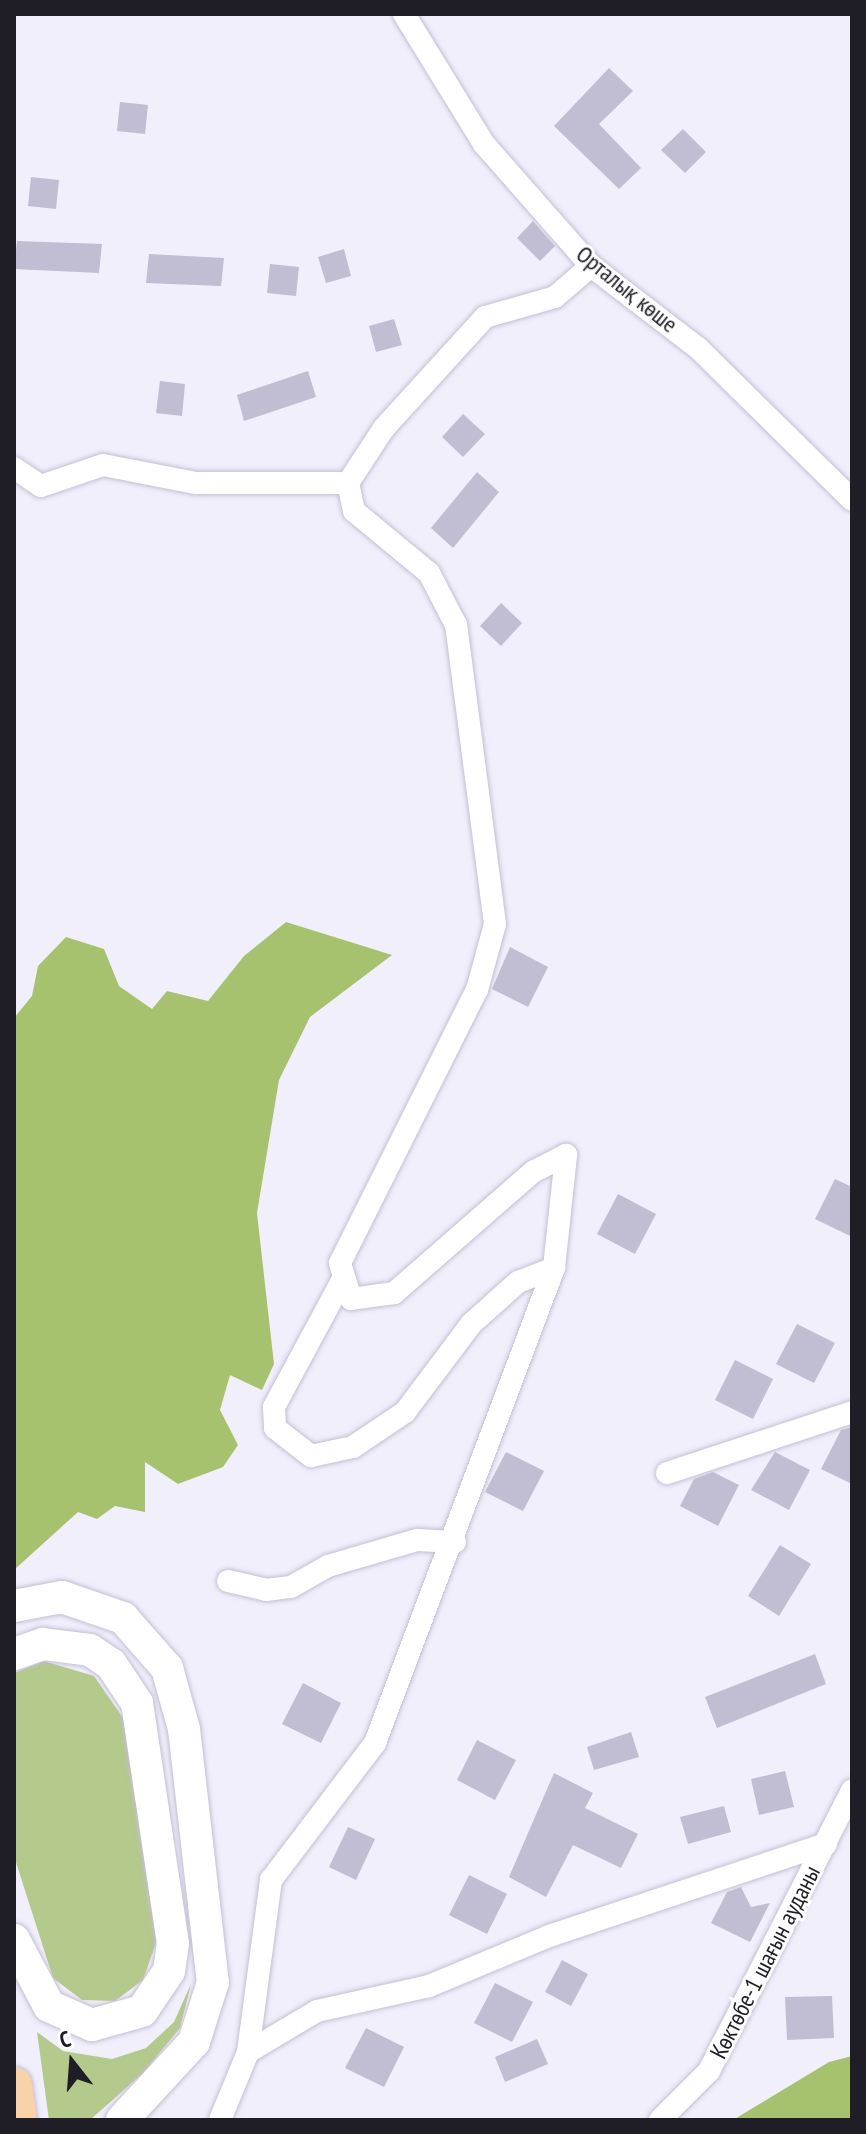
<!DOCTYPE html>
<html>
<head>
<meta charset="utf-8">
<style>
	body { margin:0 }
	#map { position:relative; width:866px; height:2134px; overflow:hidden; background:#f1effc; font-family:"PT Sans Narrow",sans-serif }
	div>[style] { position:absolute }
	.green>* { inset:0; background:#b4c98c }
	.forest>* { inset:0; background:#a7c26f }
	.building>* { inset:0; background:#c1bdd2 }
	.roads { filter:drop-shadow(0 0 2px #c3bfd4) drop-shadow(0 0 2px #c3bfd4) }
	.minor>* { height:22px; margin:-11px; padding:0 11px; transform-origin:11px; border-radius:11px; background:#fff }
	.secondary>* { height:32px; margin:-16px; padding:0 16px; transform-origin:16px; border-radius:16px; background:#fff }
	.primary>* { height:36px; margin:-18px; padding:0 18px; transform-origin:18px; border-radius:18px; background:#f9d2a9 }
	span { translate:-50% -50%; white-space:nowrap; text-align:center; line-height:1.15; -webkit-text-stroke:6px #fefefe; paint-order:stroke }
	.street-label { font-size:24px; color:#1f1d25 }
	.frame { position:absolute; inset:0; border:16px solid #1f1d25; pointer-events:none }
	.north { position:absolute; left:32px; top:2022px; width:80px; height:80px; -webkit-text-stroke:6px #fefefe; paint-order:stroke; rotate:343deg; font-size:22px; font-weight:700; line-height:32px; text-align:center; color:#1f1d25 }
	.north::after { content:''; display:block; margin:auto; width:28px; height:36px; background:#1f1d25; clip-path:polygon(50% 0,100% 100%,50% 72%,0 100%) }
</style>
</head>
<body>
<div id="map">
	<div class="green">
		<div style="clip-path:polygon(44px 1661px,94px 1676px,128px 1725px,157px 1940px,143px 1980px,115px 2001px,82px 2000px,53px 1978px,14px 1856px,14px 1673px)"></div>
		<div style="clip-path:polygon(191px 1984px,180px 2028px,143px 2073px,90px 2120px,49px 2120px,37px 2032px,63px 2051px,112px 2059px,146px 2048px,174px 2022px)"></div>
	</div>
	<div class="forest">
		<div style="clip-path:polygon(286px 922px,392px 955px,310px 1017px,279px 1080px,257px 1213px,274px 1364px,262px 1390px,230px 1375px,220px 1410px,238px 1445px,223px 1467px,178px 1484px,145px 1462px,145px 1512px,115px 1506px,97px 1519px,78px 1512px,14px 1570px,14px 1018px,32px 996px,38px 966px,66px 937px,104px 949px,119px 986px,152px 1009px,167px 991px,208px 1001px,244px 956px)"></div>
		<div style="clip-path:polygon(852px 2056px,852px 2120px,733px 2120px,829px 2062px)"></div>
	</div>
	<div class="building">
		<div style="clip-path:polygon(609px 68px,633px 91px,599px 124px,641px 168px,619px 189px,554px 126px)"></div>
		<div style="clip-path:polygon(120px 102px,148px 105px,145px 134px,117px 131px)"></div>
		<div style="clip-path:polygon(683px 129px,706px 152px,685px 173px,661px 150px)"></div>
		<div style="clip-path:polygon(31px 177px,59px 180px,56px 209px,28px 206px)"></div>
		<div style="clip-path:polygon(533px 221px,555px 246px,540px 261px,517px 238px)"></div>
		<div style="clip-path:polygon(17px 241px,102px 244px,99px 273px,14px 269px)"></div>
		<div style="clip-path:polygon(344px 249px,351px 276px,326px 283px,318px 257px)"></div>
		<div style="clip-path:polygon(149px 254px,224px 258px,221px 286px,146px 283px)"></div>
		<div style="clip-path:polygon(270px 264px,299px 267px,296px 296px,267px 293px)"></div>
		<div style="clip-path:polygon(394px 319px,402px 345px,376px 352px,369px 326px)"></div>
		<div style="clip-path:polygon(308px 371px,316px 397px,244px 421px,237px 395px)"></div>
		<div style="clip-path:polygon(160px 381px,185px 384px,182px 416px,156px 413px)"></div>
		<div style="clip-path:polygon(463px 414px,485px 434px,463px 457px,442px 437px)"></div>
		<div style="clip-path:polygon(477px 472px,499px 492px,453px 548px,431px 528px)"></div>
		<div style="clip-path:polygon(501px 603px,522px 623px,501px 646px,480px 626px)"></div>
		<div style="clip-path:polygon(510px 947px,548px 967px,528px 1007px,492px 989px)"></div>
		<div style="clip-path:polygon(835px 1179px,852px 1187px,852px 1237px,815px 1219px)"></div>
		<div style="clip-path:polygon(618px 1194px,656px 1214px,635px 1254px,597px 1234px)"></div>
		<div style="clip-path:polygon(797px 1324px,835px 1343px,814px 1383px,776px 1364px)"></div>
		<div style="clip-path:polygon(735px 1360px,773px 1379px,753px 1419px,715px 1400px)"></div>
		<div style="clip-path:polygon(852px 1427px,852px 1484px,821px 1469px,841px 1430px)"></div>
		<div style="clip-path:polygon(506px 1452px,544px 1471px,523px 1511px,485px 1492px)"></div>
		<div style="clip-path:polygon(775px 1452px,810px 1470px,789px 1510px,751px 1490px)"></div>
		<div style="clip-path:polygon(713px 1472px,739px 1485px,718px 1526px,680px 1506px,694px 1479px)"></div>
		<div style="clip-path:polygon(780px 1545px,811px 1564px,779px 1616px,748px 1596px)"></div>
		<div style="clip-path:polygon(815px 1654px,826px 1684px,717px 1728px,705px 1697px)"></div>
		<div style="clip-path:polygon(303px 1683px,341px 1703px,321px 1743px,282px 1724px)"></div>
		<div style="clip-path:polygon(631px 1732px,639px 1757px,594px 1770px,587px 1747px)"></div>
		<div style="clip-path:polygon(477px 1740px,516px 1760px,495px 1800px,457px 1780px)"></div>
		<div style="clip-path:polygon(785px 1771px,794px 1807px,759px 1815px,751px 1779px)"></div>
		<div style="clip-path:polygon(554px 1773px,593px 1793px,585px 1808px,638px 1834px,621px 1868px,573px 1845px,546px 1897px,509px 1877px)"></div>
		<div style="clip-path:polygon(724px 1806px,731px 1832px,688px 1844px,680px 1817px)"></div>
		<div style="clip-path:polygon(348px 1827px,375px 1839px,356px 1880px,329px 1867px)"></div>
		<div style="clip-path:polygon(469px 1875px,507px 1894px,487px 1934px,449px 1915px)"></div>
		<div style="clip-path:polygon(741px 1887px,751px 1907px,770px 1903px,750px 1942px,711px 1923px,727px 1892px)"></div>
		<div style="clip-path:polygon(562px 1960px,588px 1974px,571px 2006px,545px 1992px)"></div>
		<div style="clip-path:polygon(495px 1983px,533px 2002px,512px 2042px,474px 2023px)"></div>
		<div style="clip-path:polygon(832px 1996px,834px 2038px,787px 2040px,785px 1997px)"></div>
		<div style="clip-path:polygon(366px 2028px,404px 2047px,384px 2087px,345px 2068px)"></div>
		<div style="clip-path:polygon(537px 2039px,548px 2064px,505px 2082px,495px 2057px)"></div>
	</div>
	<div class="roads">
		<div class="minor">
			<div style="left:404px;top:14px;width:153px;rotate:58.4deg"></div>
			<div style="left:484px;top:144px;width:162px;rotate:48.7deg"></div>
			<div style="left:591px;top:266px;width:135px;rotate:37.5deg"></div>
			<div style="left:698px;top:348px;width:216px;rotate:44.6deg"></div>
			<div style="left:14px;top:468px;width:32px;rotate:34deg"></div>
			<div style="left:41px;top:486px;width:65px;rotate:-18.7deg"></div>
			<div style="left:103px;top:465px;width:95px;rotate:11deg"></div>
			<div style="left:196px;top:483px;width:152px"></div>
			<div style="left:344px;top:1277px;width:148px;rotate:118.3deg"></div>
			<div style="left:274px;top:1407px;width:21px;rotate:87deg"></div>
			<div style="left:275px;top:1428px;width:46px;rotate:37.9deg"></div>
			<div style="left:311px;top:1456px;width:43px;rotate:-12.1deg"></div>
			<div style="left:353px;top:1447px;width:63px;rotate:-33.9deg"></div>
			<div style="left:405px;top:1412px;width:110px;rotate:-53.1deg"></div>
			<div style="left:471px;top:1324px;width:63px;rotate:-41.8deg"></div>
			<div style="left:518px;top:1282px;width:39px;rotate:-21deg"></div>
			<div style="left:667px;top:1473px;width:195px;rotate:-18.2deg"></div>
			<div style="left:228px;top:1581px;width:39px;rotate:13deg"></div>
			<div style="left:266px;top:1590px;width:25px;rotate:-7deg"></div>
			<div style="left:291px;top:1587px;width:43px;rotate:-29.6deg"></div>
			<div style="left:328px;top:1566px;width:93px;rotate:-16.3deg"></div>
			<div style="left:417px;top:1540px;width:38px;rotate:3deg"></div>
			<div style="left:248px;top:2052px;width:80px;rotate:-30.7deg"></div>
			<div style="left:317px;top:2011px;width:115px;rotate:-12.6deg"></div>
			<div style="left:429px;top:1986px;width:130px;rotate:-22.6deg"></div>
			<div style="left:549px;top:1936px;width:292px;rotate:-18.4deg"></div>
			<div style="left:220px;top:2120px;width:74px;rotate:-67.6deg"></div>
			<div style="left:248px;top:2052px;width:174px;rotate:-82.4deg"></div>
			<div style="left:271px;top:1880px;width:172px;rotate:-52.8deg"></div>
			<div style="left:375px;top:1743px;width:508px;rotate:-69.35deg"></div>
			<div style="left:554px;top:1268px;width:114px;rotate:-83.9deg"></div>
			<div style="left:566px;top:1155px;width:36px;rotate:153deg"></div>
			<div style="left:534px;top:1171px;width:186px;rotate:138.9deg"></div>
			<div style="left:394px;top:1293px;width:43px;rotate:172.1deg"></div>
			<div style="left:351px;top:1299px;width:38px;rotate:-107deg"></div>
			<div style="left:340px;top:1263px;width:305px;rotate:-63.4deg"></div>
			<div style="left:477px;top:990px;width:68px;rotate:-74.7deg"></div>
			<div style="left:495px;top:924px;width:302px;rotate:-97.4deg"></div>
			<div style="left:456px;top:625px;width:59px;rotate:-117.4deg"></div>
			<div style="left:429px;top:573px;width:97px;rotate:-140.4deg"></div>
			<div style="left:354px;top:511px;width:29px;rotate:-102deg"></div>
			<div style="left:348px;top:483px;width:66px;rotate:-56.8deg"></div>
			<div style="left:384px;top:428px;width:150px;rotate:-47.7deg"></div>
			<div style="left:485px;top:317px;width:73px;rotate:-15.9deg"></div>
			<div style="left:555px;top:297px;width:48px;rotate:-40.7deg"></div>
			<div style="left:660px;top:2120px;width:69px;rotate:-45deg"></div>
			<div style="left:709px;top:2071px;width:315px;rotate:-63deg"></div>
		</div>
		<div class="secondary">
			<div style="left:14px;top:1606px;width:49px;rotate:-10.6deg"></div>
			<div style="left:62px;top:1597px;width:65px;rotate:19deg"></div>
			<div style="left:123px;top:1618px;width:67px;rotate:48.7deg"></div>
			<div style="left:167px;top:1668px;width:63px;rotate:74.4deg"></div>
			<div style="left:184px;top:1729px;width:255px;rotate:83.5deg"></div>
			<div style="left:213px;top:1982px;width:63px;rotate:107.6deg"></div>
			<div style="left:194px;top:2042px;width:106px;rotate:132.7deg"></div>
			<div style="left:14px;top:1654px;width:31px;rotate:-19deg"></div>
			<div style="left:43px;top:1644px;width:47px;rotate:7.3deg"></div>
			<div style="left:90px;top:1650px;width:25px;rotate:34deg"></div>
			<div style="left:111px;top:1664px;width:47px;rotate:56.3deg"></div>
			<div style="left:137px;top:1703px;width:243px;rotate:81.5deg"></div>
			<div style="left:173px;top:1943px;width:28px;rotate:98deg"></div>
			<div style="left:169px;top:1971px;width:48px;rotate:124deg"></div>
			<div style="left:142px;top:2011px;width:52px;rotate:164.4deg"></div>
			<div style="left:92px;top:2025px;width:47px;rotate:-156.2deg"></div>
			<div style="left:49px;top:2006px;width:75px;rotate:-117.9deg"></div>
		</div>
		<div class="primary">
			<div style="left:14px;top:2085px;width:35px;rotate:82deg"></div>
		</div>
	</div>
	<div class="street-label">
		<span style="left:627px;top:289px;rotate:39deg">Орталық көше</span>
		<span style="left:765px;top:1962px;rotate:-63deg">Көктөбе-1 шағын ауданы</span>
	</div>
	<div class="frame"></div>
	<div class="north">С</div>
</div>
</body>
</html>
